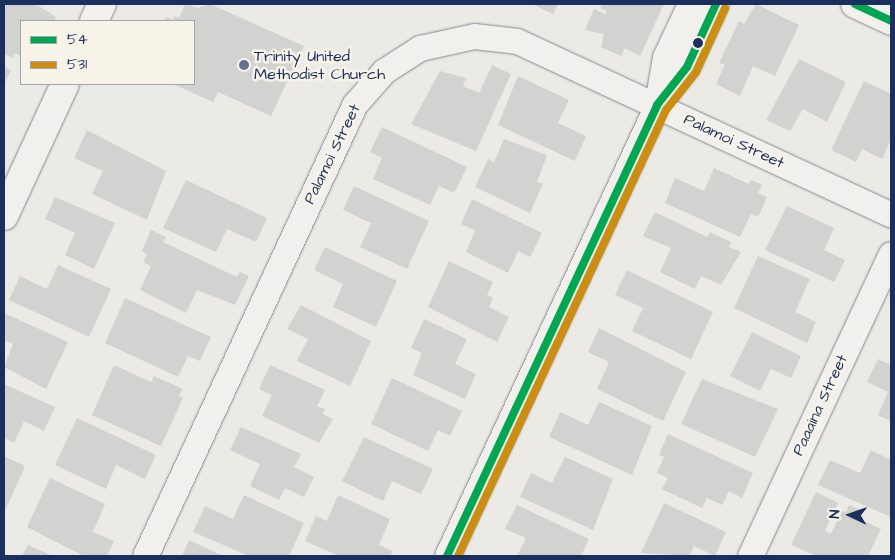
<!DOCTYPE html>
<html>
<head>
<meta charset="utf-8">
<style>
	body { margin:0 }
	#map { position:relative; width:895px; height:560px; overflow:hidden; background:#ebeae5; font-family:"Architects Daughter",sans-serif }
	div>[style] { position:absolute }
	.building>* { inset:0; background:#d2d2d0 }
	.roads { filter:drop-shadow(0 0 1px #85888f) drop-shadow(0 0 1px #85888f) }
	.minor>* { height:25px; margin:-12.5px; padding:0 12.5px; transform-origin:12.5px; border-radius:12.5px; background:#f1f0ec }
	.major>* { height:28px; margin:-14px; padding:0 14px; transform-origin:14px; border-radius:14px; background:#f1f0ec }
	.bus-1>* { height:8px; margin:-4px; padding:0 4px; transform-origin:4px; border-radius:4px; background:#00a651 }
	.bus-2>* { height:8px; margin:-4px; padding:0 4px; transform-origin:4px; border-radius:4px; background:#cb8e13 }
	.dots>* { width:14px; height:14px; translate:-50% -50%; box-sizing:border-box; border:2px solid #f7f3e8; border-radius:50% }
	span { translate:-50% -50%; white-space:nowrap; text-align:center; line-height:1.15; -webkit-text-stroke:5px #f7f3e8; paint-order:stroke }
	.poi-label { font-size:16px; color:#1b2f5e }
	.left { translate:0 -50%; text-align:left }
	.street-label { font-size:16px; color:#1b2f5e }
	.frame { position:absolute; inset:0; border:5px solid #1b2f5e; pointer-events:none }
	.legend { position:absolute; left:20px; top:20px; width:175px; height:65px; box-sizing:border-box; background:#f7f3e8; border:1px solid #9fa5b1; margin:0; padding:6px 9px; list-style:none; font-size:15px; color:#1b2f5e }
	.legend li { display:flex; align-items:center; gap:10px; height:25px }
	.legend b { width:25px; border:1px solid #9fa5b1 }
	.north { position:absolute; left:825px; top:490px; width:50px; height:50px; -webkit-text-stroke:4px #f7f3e8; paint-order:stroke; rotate:273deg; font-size:14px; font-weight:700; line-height:20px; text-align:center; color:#1b2f5e }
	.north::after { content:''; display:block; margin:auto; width:18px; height:22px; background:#1b2f5e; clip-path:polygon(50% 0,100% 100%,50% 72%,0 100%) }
</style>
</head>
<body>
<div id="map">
	<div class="building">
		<div style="clip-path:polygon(4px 4px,36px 4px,56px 17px,54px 21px,21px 21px,21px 56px,15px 53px,13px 58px,4px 54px)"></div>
		<div style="clip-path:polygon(185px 4px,198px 8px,210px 4px,304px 46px,271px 116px,218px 92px,213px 102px,173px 84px,194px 84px,194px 21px,164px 21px,166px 17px,173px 20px,175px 16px,179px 18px)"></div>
		<div style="clip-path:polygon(532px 4px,558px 4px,553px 14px)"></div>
		<div style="clip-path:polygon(602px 4px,664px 4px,640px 56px,625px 48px,621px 56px,601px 47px,604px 34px,585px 30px,594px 9px,606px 15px,607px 11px,600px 8px)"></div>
		<div style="clip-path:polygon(756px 4px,799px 25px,775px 76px,753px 66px,740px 96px,716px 84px,725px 65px,719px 63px,739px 21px,744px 24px)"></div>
		<div style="clip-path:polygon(799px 59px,846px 82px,827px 122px,803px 109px,790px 131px,766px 120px)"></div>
		<div style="clip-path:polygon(492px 65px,511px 74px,476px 151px,411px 124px,440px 71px,466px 78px,463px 86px,479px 93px)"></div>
		<div style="clip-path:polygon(4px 66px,11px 70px,4px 85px)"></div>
		<div style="clip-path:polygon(518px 76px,569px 100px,558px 123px,586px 136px,575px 161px,498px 125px)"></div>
		<div style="clip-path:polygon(864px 81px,891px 94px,891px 139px,882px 159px,862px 149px,856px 162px,831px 150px)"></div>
		<div style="clip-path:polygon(382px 127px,467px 167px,454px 193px,439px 186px,430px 205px,373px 179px,382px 158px,370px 152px)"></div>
		<div style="clip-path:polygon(87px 130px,166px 171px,147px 220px,92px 194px,103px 171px,74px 158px)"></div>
		<div style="clip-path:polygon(504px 139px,547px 155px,537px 182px,543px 184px,530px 213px,475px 187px,488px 159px,494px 162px)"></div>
		<div style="clip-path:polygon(714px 168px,749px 184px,751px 180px,762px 185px,758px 193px,767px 197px,758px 217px,751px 214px,740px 237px,665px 203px,675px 178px,704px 191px)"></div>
		<div style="clip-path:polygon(186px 180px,267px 218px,256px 242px,227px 229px,216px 252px,163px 228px)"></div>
		<div style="clip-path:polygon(354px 186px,429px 221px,407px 269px,360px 247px,371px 223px,343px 210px)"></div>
		<div style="clip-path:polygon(55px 197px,115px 223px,94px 269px,65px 255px,75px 233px,45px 219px)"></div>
		<div style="clip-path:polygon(472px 199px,542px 233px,530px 257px,518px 251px,508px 273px,466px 252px,475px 231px,461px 224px)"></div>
		<div style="clip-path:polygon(787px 206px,834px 228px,824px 250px,845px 260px,834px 282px,765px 250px)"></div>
		<div style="clip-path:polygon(655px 212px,707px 237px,710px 232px,731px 242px,729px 247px,741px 252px,721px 285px,701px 276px,695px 289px,660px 272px,671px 248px,643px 236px)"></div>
		<div style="clip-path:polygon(151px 230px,166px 237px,163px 242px,237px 277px,240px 272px,249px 276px,235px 305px,197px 290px,186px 313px,140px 290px,151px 266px,143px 262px,147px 254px,142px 251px)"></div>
		<div style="clip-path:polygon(325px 247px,397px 281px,376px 327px,333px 307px,343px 284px,314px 270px)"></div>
		<div style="clip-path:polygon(758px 256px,810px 279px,795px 312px,816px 322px,807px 343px,734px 308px)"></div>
		<div style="clip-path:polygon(449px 261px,493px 282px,487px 295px,493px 298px,489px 307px,509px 317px,497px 342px,428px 307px)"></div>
		<div style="clip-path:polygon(58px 265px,111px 289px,89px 337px,9px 300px,20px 276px,47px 289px)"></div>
		<div style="clip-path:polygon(627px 270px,713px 312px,691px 359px,632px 331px,643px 308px,615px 295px)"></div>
		<div style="clip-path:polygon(125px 298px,211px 337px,200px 361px,188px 356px,178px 377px,105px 343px)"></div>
		<div style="clip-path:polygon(301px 305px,371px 341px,350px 386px,297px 361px,308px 339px,287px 329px)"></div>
		<div style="clip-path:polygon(4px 313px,68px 342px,46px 389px,4px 367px,13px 344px,4px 340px)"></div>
		<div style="clip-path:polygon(424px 319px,467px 339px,455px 364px,476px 374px,465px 399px,413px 375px,422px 353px,411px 348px)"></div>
		<div style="clip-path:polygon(599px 328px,686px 372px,663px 421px,597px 389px,609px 362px,588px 352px)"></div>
		<div style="clip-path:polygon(752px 332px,801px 356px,791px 378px,771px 369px,760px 391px,730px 376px)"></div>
		<div style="clip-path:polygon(878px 359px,891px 365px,891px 421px,878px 415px,888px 392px,867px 382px)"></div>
		<div style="clip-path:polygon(114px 365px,151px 382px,154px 376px,183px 389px,179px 396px,183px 398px,161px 446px,92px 415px)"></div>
		<div style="clip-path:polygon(270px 365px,325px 390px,317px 406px,325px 409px,323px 414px,333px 419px,319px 443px,262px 416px,272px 395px,259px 389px)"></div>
		<div style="clip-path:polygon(392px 378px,462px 411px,450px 436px,438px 430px,428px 451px,371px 424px)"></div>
		<div style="clip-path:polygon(702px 379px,778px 409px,755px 457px,681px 424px)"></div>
		<div style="clip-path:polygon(4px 384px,55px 407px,44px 431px,24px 421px,14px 443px,4px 438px)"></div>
		<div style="clip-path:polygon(599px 402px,652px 426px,632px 475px,549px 437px,560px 412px,588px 425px)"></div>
		<div style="clip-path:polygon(77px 418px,156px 455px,145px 479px,116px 465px,106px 489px,55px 465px)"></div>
		<div style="clip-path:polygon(241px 427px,301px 454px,294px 467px,314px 477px,304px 497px,285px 488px,279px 500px,250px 486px,260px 464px,230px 450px)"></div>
		<div style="clip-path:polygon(668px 434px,753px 473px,742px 498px,729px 491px,722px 505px,707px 498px,702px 508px,662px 489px,668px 478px,657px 473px,664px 457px,659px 455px)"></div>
		<div style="clip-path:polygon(364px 437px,433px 469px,421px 494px,392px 481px,383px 501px,342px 481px)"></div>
		<div style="clip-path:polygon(871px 450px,891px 460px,891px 517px,818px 485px,830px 460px,860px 473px)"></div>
		<div style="clip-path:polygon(4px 456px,25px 466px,4px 513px)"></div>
		<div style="clip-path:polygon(565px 457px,613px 479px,593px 530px,520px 497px,531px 473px,552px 483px)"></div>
		<div style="clip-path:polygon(50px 478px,105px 504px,93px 532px,114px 541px,107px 556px,84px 556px,27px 527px)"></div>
		<div style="clip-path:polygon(816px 492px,838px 503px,825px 531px,831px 534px,842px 511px,846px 512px,849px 505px,861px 510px,858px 518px,881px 529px,868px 556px,816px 556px,791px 545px)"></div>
		<div style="clip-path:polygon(244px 495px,304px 523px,289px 556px,249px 556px,193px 532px,205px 506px,233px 519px)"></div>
		<div style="clip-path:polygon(338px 495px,390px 519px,379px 545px,393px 551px,390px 556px,339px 556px,305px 541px,316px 516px,327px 521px)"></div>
		<div style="clip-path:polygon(664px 503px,726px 532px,715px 556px,694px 546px,689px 556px,641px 553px)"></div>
		<div style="clip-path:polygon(517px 505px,589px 539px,581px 556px,517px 556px,526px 538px,505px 529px)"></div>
		<div style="clip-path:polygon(189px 540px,223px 556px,182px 556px)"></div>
		<div style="clip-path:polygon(28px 545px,53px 556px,22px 556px)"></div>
	</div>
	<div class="roads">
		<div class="minor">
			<div style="left:657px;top:103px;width:47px;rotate:-80.1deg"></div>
			<div style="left:665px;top:57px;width:59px;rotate:-64.7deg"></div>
			<div style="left:145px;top:556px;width:498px;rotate:-65.1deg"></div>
			<div style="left:355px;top:104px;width:44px;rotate:-48.7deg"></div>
			<div style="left:384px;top:71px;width:43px;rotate:-32.6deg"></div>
			<div style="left:420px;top:48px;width:55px;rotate:-12.5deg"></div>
			<div style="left:474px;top:36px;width:43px;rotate:6.6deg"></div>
			<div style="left:517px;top:41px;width:412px;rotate:24.9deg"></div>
			<div style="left:447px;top:556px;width:497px;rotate:-65deg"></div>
			<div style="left:657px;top:105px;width:48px;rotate:-51.7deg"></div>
			<div style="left:687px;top:67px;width:69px;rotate:-65.3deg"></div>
			<div style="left:750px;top:556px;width:333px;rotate:-65deg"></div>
		</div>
		<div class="major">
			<div style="left:855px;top:4px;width:40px;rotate:25deg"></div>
			<div style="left:94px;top:21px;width:19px;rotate:-65deg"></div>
			<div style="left:4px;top:216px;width:145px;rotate:-65.2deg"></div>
		</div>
	</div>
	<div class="bus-1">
		<div style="left:855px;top:4px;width:40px;rotate:25deg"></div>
		<div style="left:447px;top:556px;width:497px;rotate:-65deg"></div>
		<div style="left:657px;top:105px;width:48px;rotate:-51.7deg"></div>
		<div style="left:687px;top:67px;width:69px;rotate:-65.3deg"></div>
	</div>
	<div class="bus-2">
		<div style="left:458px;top:556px;width:492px;rotate:-65deg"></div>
		<div style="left:666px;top:110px;width:48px;rotate:-51.7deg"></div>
		<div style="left:696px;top:72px;width:70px;rotate:-65.6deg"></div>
	</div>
	<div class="dots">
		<div style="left:698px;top:43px;background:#1b2f5e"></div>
		<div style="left:244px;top:65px;background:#64708d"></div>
	</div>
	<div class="poi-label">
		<span class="left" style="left:254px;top:65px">Trinity United<br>Methodist Church</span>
	</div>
	<div class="street-label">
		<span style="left:734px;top:141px;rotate:25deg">Palamoi Street</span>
		<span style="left:332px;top:154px;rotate:-64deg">Palamoi Street</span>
		<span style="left:820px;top:405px;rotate:-65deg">Paaaina Street</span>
	</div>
	<div class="frame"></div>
	<ul class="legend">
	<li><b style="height:6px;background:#00a651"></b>54</li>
	<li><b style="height:6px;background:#cb8e13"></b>531</li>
	</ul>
	<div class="north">N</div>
</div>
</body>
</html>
